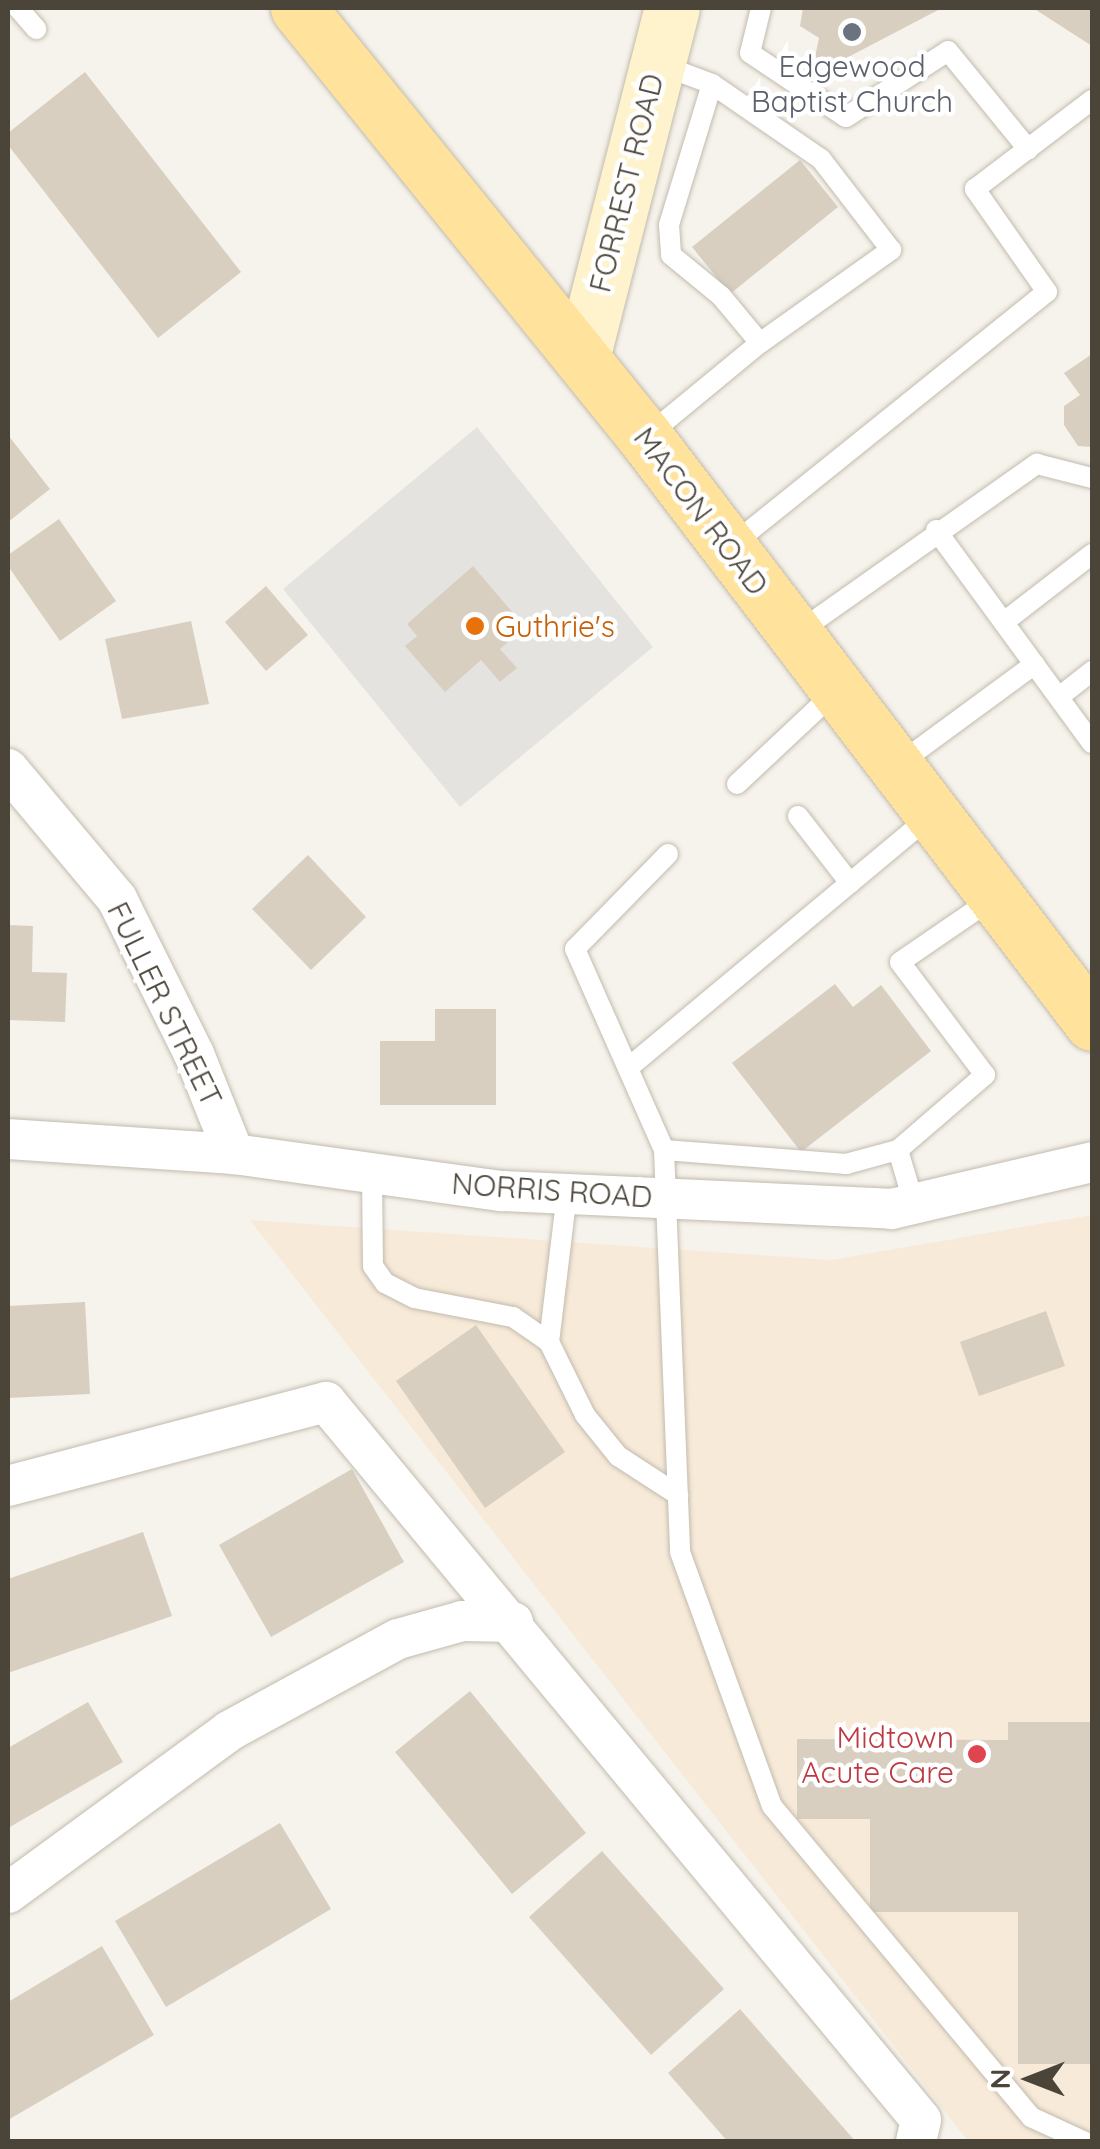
<!DOCTYPE html>
<html>
<head>
<meta charset="utf-8">
<style>
	body { margin:0 }
	#map { position:relative; width:1100px; height:2149px; overflow:hidden; background:#f6f3ec; font-family:Quicksand,sans-serif }
	div>[style] { position:absolute }
	.commercial>* { inset:0; background:#f7ead8 }
	.parking>* { inset:0; background:#e5e3e0 }
	.building>* { inset:0; background:#d8cfc1 }
	.roads { filter:drop-shadow(0 0 2px #c2bbae) drop-shadow(0 0 2px #c2bbae) }
	.service>* { height:20px; margin:-10px; padding:0 10px; transform-origin:10px; border-radius:10px; background:#fff }
	.minor>* { height:40px; margin:-20px; padding:0 20px; transform-origin:20px; border-radius:20px; background:#fff }
	.secondary>* { height:55px; margin:-27.5px; padding:0 27.5px; transform-origin:27.5px; border-radius:27.5px; background:#fff3cd }
	.primary>* { height:55px; margin:-27.5px; padding:0 27.5px; transform-origin:27.5px; border-radius:27.5px; background:#ffe39c }
	.dots>* { width:28px; height:28px; translate:-50% -50%; box-sizing:border-box; border:5px solid #fff; border-radius:50% }
	span { translate:-50% -50%; white-space:nowrap; text-align:center; line-height:1.15; -webkit-text-stroke:9px #fff; paint-order:stroke }
	.worship-label { font-size:30px; color:#5b616d }
	.street-label { font-size:30px; color:#4b4439 }
	.food-label { font-size:30px; color:#c56008 }
	.left { translate:0 -50%; text-align:left }
	.health-label { font-size:30px; color:#be3a42 }
	.right { translate:-100% -50%; text-align:right }
	.frame { position:absolute; inset:0; border:10px solid #4b4439; pointer-events:none }
	.north { position:absolute; left:980px; top:2029px; width:100px; height:100px; -webkit-text-stroke:8px #fff; paint-order:stroke; rotate:270deg; font-size:28px; font-weight:700; line-height:40px; text-align:center; color:#4b4439 }
	.north::after { content:''; display:block; margin:auto; width:35px; height:45px; background:#4b4439; clip-path:polygon(50% 0,100% 100%,50% 72%,0 100%) }
</style>
</head>
<body>
<div id="map">
	<div class="commercial">
		<div style="clip-path:polygon(1092px 1215px,1092px 2141px,968px 2141px,250px 1220px,831px 1260px)"></div>
	</div>
	<div class="parking">
		<div style="clip-path:polygon(477px 427px,653px 647px,460px 807px,283px 589px)"></div>
	</div>
	<div class="building">
		<div style="clip-path:polygon(803px 8px,942px 8px,831px 66px,815px 57px,819px 38px,800px 26px)"></div>
		<div style="clip-path:polygon(1033px 8px,1092px 8px,1092px 46px)"></div>
		<div style="clip-path:polygon(85px 72px,241px 272px,158px 338px,8px 145px,8px 133px)"></div>
		<div style="clip-path:polygon(800px 160px,838px 207px,730px 294px,692px 247px)"></div>
		<div style="clip-path:polygon(1092px 354px,1092px 447px,1078px 446px,1064px 425px,1064px 406px,1080px 395px,1064px 373px)"></div>
		<div style="clip-path:polygon(8px 435px,50px 489px,8px 522px)"></div>
		<div style="clip-path:polygon(59px 519px,116px 601px,60px 641px,8px 566px,8px 555px)"></div>
		<div style="clip-path:polygon(473px 566px,525px 627px,500px 649px,517px 668px,500px 682px,481px 660px,445px 692px,405px 646px,417px 636px,407px 624px)"></div>
		<div style="clip-path:polygon(266px 586px,308px 635px,266px 671px,225px 622px)"></div>
		<div style="clip-path:polygon(191px 621px,209px 704px,122px 719px,105px 639px)"></div>
		<div style="clip-path:polygon(308px 855px,366px 917px,311px 970px,252px 909px)"></div>
		<div style="clip-path:polygon(8px 925px,33px 926px,32px 972px,67px 973px,65px 1022px,8px 1020px)"></div>
		<div style="clip-path:polygon(835px 984px,853px 1007px,881px 985px,931px 1051px,801px 1152px,732px 1063px)"></div>
		<div style="clip-path:polygon(435px 1009px,496px 1009px,496px 1105px,380px 1105px,380px 1041px,435px 1041px)"></div>
		<div style="clip-path:polygon(85px 1302px,90px 1394px,8px 1398px,8px 1306px)"></div>
		<div style="clip-path:polygon(1046px 1311px,1065px 1366px,979px 1396px,960px 1342px)"></div>
		<div style="clip-path:polygon(476px 1325px,565px 1452px,485px 1508px,396px 1381px)"></div>
		<div style="clip-path:polygon(352px 1469px,404px 1562px,271px 1637px,219px 1545px)"></div>
		<div style="clip-path:polygon(143px 1532px,172px 1616px,8px 1673px,8px 1579px)"></div>
		<div style="clip-path:polygon(470px 1691px,586px 1833px,512px 1894px,395px 1752px)"></div>
		<div style="clip-path:polygon(88px 1702px,123px 1762px,8px 1828px,8px 1748px)"></div>
		<div style="clip-path:polygon(1008px 1722px,1092px 1722px,1092px 2064px,1018px 2064px,1018px 1912px,870px 1912px,870px 1819px,797px 1819px,797px 1739px,1008px 1740px)"></div>
		<div style="clip-path:polygon(280px 1823px,331px 1909px,166px 2007px,115px 1921px)"></div>
		<div style="clip-path:polygon(602px 1851px,724px 1989px,651px 2055px,529px 1917px)"></div>
		<div style="clip-path:polygon(102px 1946px,154px 2035px,8px 2120px,8px 2002px)"></div>
		<div style="clip-path:polygon(740px 2009px,856px 2142px,728px 2142px,668px 2073px)"></div>
	</div>
	<div class="roads">
		<div class="service">
			<div style="left:18px;top:8px;width:28px;rotate:49deg"></div>
			<div style="left:761px;top:8px;width:46px;rotate:103.7deg"></div>
			<div style="left:750px;top:53px;width:115px;rotate:33.7deg"></div>
			<div style="left:846px;top:117px;width:121px;rotate:-32.9deg"></div>
			<div style="left:948px;top:51px;width:127px;rotate:50.8deg"></div>
			<div style="left:659px;top:64px;width:57px;rotate:20.7deg"></div>
			<div style="left:712px;top:84px;width:147px;rotate:107deg"></div>
			<div style="left:669px;top:225px;width:30px;rotate:86deg"></div>
			<div style="left:671px;top:255px;width:65px;rotate:39.4deg"></div>
			<div style="left:721px;top:296px;width:61px;rotate:50.3deg"></div>
			<div style="left:647px;top:436px;width:146px;rotate:-39.5deg"></div>
			<div style="left:760px;top:343px;width:161px;rotate:-35.4deg"></div>
			<div style="left:891px;top:250px;width:115px;rotate:-127.6deg"></div>
			<div style="left:821px;top:159px;width:132px;rotate:-145.5deg"></div>
			<div style="left:936px;top:530px;width:264px;rotate:53.8deg"></div>
			<div style="left:732px;top:545px;width:404px;rotate:-38.8deg"></div>
			<div style="left:1047px;top:292px;width:126px;rotate:-125deg"></div>
			<div style="left:975px;top:189px;width:147px;rotate:-37.3deg"></div>
			<div style="left:1004px;top:622px;width:111px;rotate:-37.7deg"></div>
			<div style="left:797px;top:633px;width:294px;rotate:-35.2deg"></div>
			<div style="left:1037px;top:464px;width:57px;rotate:14.3deg"></div>
			<div style="left:1059px;top:697px;width:42px;rotate:-38.2deg"></div>
			<div style="left:896px;top:766px;width:172px;rotate:-36.3deg"></div>
			<div style="left:737px;top:784px;width:139px;rotate:-43.2deg"></div>
			<div style="left:798px;top:816px;width:85px;rotate:52.2deg"></div>
			<div style="left:668px;top:854px;width:133px;rotate:134.4deg"></div>
			<div style="left:575px;top:949px;width:220px;rotate:66.1deg"></div>
			<div style="left:664px;top:1150px;width:402px;rotate:87.7deg"></div>
			<div style="left:680px;top:1552px;width:270px;rotate:70.1deg"></div>
			<div style="left:772px;top:1806px;width:405px;rotate:50.2deg"></div>
			<div style="left:1031px;top:2117px;width:60px;rotate:24.8deg"></div>
			<div style="left:628px;top:1068px;width:393px;rotate:-39.8deg"></div>
			<div style="left:664px;top:1150px;width:183px;rotate:4.4deg"></div>
			<div style="left:846px;top:1164px;width:54px;rotate:-15.1deg"></div>
			<div style="left:898px;top:1150px;width:115px;rotate:-40.8deg"></div>
			<div style="left:985px;top:1075px;width:141px;rotate:-127deg"></div>
			<div style="left:900px;top:962px;width:115px;rotate:-34.4deg"></div>
			<div style="left:898px;top:1150px;width:56px;rotate:73.5deg"></div>
			<div style="left:372px;top:1173px;width:93px;rotate:89.4deg"></div>
			<div style="left:373px;top:1266px;width:21px;rotate:55deg"></div>
			<div style="left:385px;top:1283px;width:33px;rotate:27deg"></div>
			<div style="left:414px;top:1298px;width:101px;rotate:10.9deg"></div>
			<div style="left:513px;top:1317px;width:44px;rotate:34.8deg"></div>
			<div style="left:549px;top:1342px;width:81px;rotate:63.7deg"></div>
			<div style="left:585px;top:1415px;width:53px;rotate:51.2deg"></div>
			<div style="left:618px;top:1456px;width:72px;rotate:33deg"></div>
			<div style="left:549px;top:1342px;width:149px;rotate:-83.1deg"></div>
		</div>
		<div class="minor">
			<div style="left:8px;top:769px;width:170px;rotate:50deg"></div>
			<div style="left:117px;top:899px;width:173px;rotate:63.6deg"></div>
			<div style="left:194px;top:1054px;width:108px;rotate:68.2deg"></div>
			<div style="left:8px;top:1139px;width:226px;rotate:3.8deg"></div>
			<div style="left:234px;top:1154px;width:270px;rotate:7.9deg"></div>
			<div style="left:501px;top:1191px;width:391px;rotate:2.6deg"></div>
			<div style="left:892px;top:1209px;width:205px;rotate:-13.2deg"></div>
			<div style="left:8px;top:1486px;width:329px;rotate:-14.8deg"></div>
			<div style="left:326px;top:1402px;width:932px;rotate:50.35deg"></div>
			<div style="left:921px;top:2120px;width:23px;rotate:103deg"></div>
			<div style="left:8px;top:1893px;width:274px;rotate:-36.2deg"></div>
			<div style="left:229px;top:1731px;width:192px;rotate:-28.6deg"></div>
			<div style="left:398px;top:1639px;width:66px;rotate:-15.7deg"></div>
			<div style="left:462px;top:1621px;width:51px;rotate:1.1deg"></div>
		</div>
		<div class="secondary">
			<div style="left:582px;top:358px;width:361px;rotate:-75.6deg"></div>
		</div>
		<div class="primary">
			<div style="left:298px;top:8px;width:552px;rotate:51.03deg"></div>
			<div style="left:645px;top:437px;width:737px;rotate:52.66deg"></div>
		</div>
	</div>
	<div class="dots">
		<div style="left:852px;top:32px;background:#6b7280"></div>
		<div style="left:475px;top:626px;background:#e8710a"></div>
		<div style="left:977px;top:1754px;background:#e0444e"></div>
	</div>
	<div class="worship-label">
		<span style="left:852px;top:83px">Edgewood<br>Baptist Church</span>
	</div>
	<div class="street-label">
		<span style="left:626px;top:183px;rotate:-76deg">FORREST ROAD</span>
		<span style="left:701px;top:511px;rotate:53deg">MACON ROAD</span>
		<span style="left:165px;top:1004px;rotate:64deg">FULLER STREET</span>
		<span style="left:552px;top:1190px;rotate:4deg">NORRIS ROAD</span>
	</div>
	<div class="food-label">
		<span class="left" style="left:495px;top:626px">Guthrie's</span>
	</div>
	<div class="health-label">
		<span class="right" style="left:954px;top:1754px">Midtown<br>Acute Care</span>
	</div>
	<div class="frame"></div>
	<div class="north">N</div>
</div>
</body>
</html>
